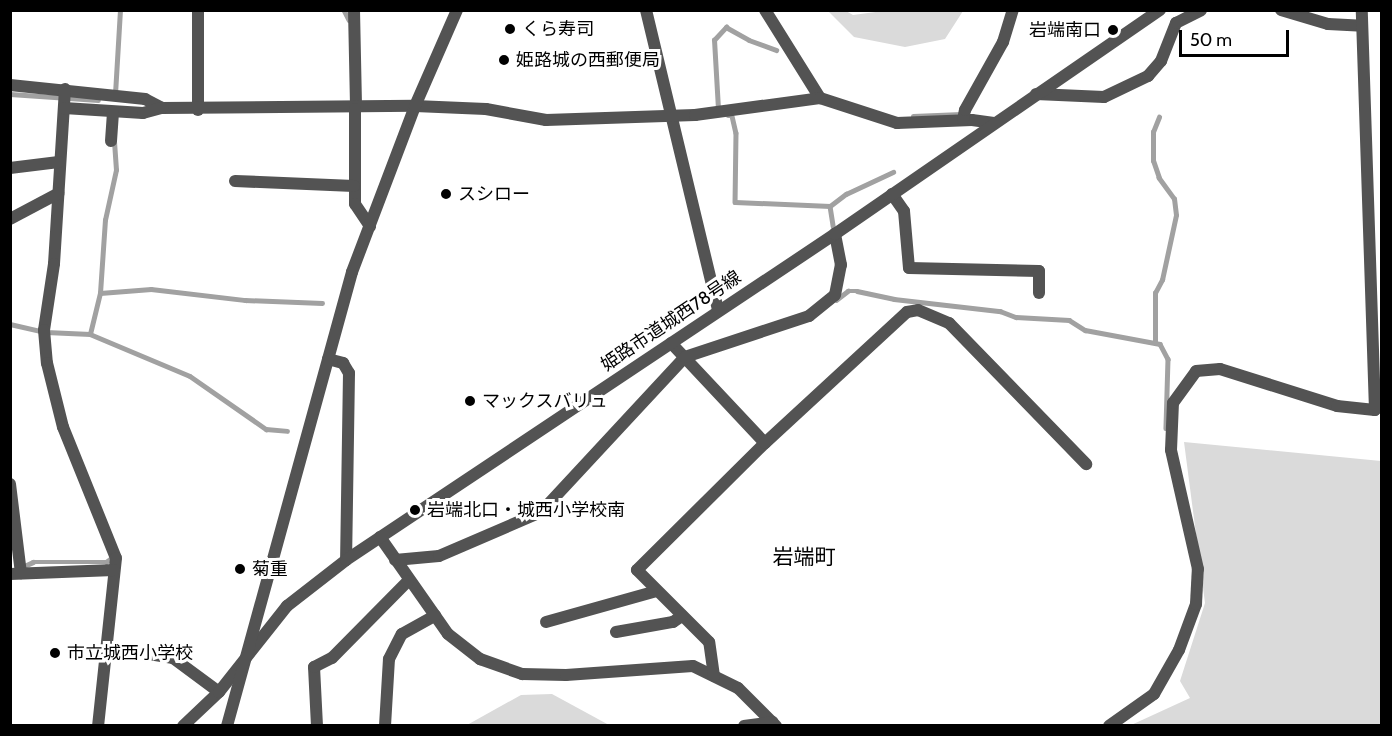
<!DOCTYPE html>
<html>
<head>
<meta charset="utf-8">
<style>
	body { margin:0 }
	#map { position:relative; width:1392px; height:736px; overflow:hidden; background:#fff; font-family:Cabin,"Noto Sans JP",sans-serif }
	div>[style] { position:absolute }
	.green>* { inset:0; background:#dadada }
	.stream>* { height:4.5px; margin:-2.25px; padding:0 2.25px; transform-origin:2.25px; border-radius:2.25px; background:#a1a1a1 }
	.minor>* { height:12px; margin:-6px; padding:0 6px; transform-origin:6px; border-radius:6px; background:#535353 }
	.tertiary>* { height:12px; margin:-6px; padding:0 6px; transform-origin:6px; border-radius:6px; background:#535353 }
	.dots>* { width:16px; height:16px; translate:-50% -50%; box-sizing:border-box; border:3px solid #fff; border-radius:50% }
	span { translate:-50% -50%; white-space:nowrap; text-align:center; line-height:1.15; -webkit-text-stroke:6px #fff; paint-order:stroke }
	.poi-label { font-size:18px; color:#000 }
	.left { translate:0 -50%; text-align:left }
	.right { translate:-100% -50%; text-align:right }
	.street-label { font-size:18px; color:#000 }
	.quarter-label { font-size:21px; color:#000 }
	.frame { position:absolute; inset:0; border:12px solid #000; pointer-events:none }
	.scale { position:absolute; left:1179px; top:30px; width:110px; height:27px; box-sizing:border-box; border:3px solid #000; border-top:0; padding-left:8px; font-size:18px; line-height:21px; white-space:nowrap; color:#000; -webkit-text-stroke:4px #fff; paint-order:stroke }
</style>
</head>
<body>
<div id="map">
	<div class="green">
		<div style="clip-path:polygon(883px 11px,883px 10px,963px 11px,945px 39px,905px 47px,854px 37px,828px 11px,846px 11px,853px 15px)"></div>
		<div style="clip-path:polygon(1184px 442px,1381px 461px,1381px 725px,1129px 726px,1190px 698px,1180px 681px,1205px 603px)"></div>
		<div style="clip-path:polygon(552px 694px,609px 725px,467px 725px,521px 695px)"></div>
	</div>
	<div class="stream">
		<div style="left:344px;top:10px;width:11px;rotate:63deg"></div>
		<div style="left:10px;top:94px;width:88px;rotate:3.9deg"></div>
		<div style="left:115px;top:94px;width:84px;rotate:-86.6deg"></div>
		<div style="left:718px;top:109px;width:69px;rotate:-93.3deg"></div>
		<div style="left:714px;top:40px;width:18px;rotate:-47deg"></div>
		<div style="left:726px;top:27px;width:26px;rotate:29deg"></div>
		<div style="left:749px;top:40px;width:29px;rotate:20deg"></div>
		<div style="left:728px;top:116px;width:4px"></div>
		<div style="left:732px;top:116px;width:17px;rotate:77deg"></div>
		<div style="left:736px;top:133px;width:69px;rotate:90.8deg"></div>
		<div style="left:735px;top:202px;width:95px;rotate:2.4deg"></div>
		<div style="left:830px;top:206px;width:20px;rotate:81deg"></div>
		<div style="left:913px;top:116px;width:48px;rotate:-2.4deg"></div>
		<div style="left:830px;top:206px;width:20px;rotate:-37deg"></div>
		<div style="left:846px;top:194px;width:52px;rotate:-25.1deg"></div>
		<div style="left:100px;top:293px;width:51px;rotate:-4.5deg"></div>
		<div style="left:151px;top:289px;width:95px;rotate:6.7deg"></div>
		<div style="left:245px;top:300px;width:77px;rotate:2.2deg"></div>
		<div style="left:836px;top:300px;width:15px;rotate:-37deg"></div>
		<div style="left:848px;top:291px;width:9px"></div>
		<div style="left:857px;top:291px;width:38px;rotate:12deg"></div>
		<div style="left:894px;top:299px;width:107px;rotate:6.5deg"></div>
		<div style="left:1000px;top:311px;width:17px;rotate:21deg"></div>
		<div style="left:1016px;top:317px;width:53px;rotate:3.2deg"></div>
		<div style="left:1069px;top:320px;width:19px;rotate:32deg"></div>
		<div style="left:1085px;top:330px;width:76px;rotate:10.6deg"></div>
		<div style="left:1160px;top:344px;width:17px;rotate:62deg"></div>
		<div style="left:1168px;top:359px;width:69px;rotate:91.7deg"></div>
		<div style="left:10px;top:324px;width:37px;rotate:13deg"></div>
		<div style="left:46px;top:332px;width:44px;rotate:2.6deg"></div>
		<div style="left:90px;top:334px;width:108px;rotate:22.8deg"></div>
		<div style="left:190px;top:376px;width:93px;rotate:34.9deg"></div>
		<div style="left:266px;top:429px;width:21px;rotate:5deg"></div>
		<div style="left:90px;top:334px;width:42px;rotate:-76.3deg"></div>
		<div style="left:100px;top:293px;width:73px;rotate:-86.1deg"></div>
		<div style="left:105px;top:220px;width:51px;rotate:-77.6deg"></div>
		<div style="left:116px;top:170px;width:29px;rotate:-94deg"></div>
		<div style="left:1155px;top:343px;width:50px;rotate:-90deg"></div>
		<div style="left:1155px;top:293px;width:15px;rotate:-62deg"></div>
		<div style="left:1162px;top:280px;width:66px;rotate:-77.8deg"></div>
		<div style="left:1176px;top:215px;width:16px;rotate:-97deg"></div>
		<div style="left:1174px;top:199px;width:26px;rotate:-126deg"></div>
		<div style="left:1159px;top:178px;width:18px;rotate:-109deg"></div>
		<div style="left:1153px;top:161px;width:29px;rotate:-90deg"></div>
		<div style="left:1153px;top:132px;width:16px;rotate:-68deg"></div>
		<div style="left:22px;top:567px;width:12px;rotate:-24deg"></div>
		<div style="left:33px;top:562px;width:73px"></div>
		<div style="left:106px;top:562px;width:9px;rotate:-36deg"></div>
	</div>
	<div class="minor">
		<div style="left:198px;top:10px;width:100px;rotate:90deg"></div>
		<div style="left:354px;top:10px;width:97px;rotate:88.8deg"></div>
		<div style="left:646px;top:10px;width:309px;rotate:76.5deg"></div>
		<div style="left:765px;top:10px;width:104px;rotate:58deg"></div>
		<div style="left:1281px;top:10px;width:49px;rotate:16.6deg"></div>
		<div style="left:1328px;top:24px;width:34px;rotate:3deg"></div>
		<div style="left:10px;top:85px;width:136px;rotate:5.9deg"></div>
		<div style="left:145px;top:99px;width:19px;rotate:28deg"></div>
		<div style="left:162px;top:108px;width:253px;rotate:-0.5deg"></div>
		<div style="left:415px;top:106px;width:71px;rotate:2.4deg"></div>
		<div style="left:486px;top:109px;width:61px;rotate:10.4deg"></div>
		<div style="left:546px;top:120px;width:149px;rotate:-1.9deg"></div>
		<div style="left:695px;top:115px;width:126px;rotate:-7.7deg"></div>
		<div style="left:820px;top:98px;width:81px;rotate:18deg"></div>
		<div style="left:897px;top:123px;width:75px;rotate:-2.3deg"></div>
		<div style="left:972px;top:120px;width:22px;rotate:8deg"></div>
		<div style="left:65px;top:89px;width:175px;rotate:93.6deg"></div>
		<div style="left:54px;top:264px;width:67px;rotate:98.6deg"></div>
		<div style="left:44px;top:330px;width:33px;rotate:85deg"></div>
		<div style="left:47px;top:363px;width:66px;rotate:76deg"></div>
		<div style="left:63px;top:427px;width:141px;rotate:68deg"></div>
		<div style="left:116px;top:558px;width:169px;rotate:96.1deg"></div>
		<div style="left:1036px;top:94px;width:68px;rotate:2.5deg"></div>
		<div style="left:1104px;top:97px;width:49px;rotate:-25.5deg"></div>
		<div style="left:1148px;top:76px;width:20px;rotate:-49deg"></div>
		<div style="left:1161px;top:61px;width:41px;rotate:-68.5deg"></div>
		<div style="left:1176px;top:23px;width:28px;rotate:-27deg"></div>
		<div style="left:64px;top:108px;width:79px;rotate:3.6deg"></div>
		<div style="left:143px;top:113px;width:20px;rotate:-15deg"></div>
		<div style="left:355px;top:109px;width:95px;rotate:90deg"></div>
		<div style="left:355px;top:204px;width:27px;rotate:56deg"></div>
		<div style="left:963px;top:120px;width:10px;rotate:-79deg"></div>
		<div style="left:965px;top:110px;width:78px;rotate:-60.8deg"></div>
		<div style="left:1003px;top:42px;width:34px;rotate:-73deg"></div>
		<div style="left:111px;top:141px;width:29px;rotate:-86deg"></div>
		<div style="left:10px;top:168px;width:49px;rotate:-7deg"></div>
		<div style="left:235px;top:181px;width:119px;rotate:2.4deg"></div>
		<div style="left:892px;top:194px;width:21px;rotate:55deg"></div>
		<div style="left:904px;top:211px;width:57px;rotate:85deg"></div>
		<div style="left:909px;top:268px;width:130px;rotate:1.3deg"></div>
		<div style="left:1039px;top:271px;width:22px;rotate:90deg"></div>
		<div style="left:10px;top:219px;width:55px;rotate:-28deg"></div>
		<div style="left:671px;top:343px;width:137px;rotate:46.8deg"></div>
		<div style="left:328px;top:359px;width:16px;rotate:15deg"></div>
		<div style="left:343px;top:363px;width:12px;rotate:59deg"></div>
		<div style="left:349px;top:373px;width:187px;rotate:90.9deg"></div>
		<div style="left:10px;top:484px;width:90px;rotate:83deg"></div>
		<div style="left:380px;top:537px;width:118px;rotate:55deg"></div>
		<div style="left:448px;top:634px;width:41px;rotate:38deg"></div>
		<div style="left:480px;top:659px;width:45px;rotate:19.7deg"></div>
		<div style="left:522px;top:674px;width:44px;rotate:1.3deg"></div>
		<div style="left:566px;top:675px;width:127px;rotate:-4.1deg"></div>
		<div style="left:693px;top:666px;width:50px;rotate:26.1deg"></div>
		<div style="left:738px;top:688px;width:54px;rotate:45deg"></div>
		<div style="left:395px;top:560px;width:44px;rotate:-5.2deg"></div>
		<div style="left:439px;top:556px;width:111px;rotate:-23.3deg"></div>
		<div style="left:541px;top:512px;width:212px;rotate:-47.1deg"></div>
		<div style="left:685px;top:357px;width:131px;rotate:-18.3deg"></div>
		<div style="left:809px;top:316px;width:33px;rotate:-39deg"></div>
		<div style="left:835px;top:295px;width:31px;rotate:-79deg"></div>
		<div style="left:841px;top:265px;width:32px;rotate:-101deg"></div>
		<div style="left:10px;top:574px;width:104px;rotate:-2.2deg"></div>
		<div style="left:546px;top:622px;width:114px;rotate:-15.7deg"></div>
		<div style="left:616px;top:632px;width:58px;rotate:-10deg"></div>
		<div style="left:673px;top:622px;width:11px;rotate:-34deg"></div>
		<div style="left:108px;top:647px;width:66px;rotate:9.6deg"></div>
		<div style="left:173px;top:658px;width:57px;rotate:36.5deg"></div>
		<div style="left:714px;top:676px;width:34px;rotate:-98deg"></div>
		<div style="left:709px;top:642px;width:102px;rotate:-135deg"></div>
		<div style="left:637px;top:570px;width:180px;rotate:-44.8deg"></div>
		<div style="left:765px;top:443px;width:193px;rotate:-42.7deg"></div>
		<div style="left:907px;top:312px;width:11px;rotate:-10deg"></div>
		<div style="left:918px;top:310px;width:34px;rotate:23deg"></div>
		<div style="left:949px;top:323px;width:197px;rotate:45.8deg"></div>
		<div style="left:183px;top:726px;width:50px;rotate:-43.4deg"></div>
		<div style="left:219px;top:692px;width:110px;rotate:-51.7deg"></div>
		<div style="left:287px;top:606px;width:75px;rotate:-37.9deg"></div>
		<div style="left:346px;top:560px;width:588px;rotate:-33.69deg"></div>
		<div style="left:835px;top:234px;width:395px;rotate:-34.6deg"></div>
		<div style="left:317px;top:726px;width:59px;rotate:-92.9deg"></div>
		<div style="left:314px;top:667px;width:20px;rotate:-27deg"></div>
		<div style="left:332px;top:658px;width:108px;rotate:-45.4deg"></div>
		<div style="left:385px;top:726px;width:67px;rotate:-86.6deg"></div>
		<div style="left:389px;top:659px;width:28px;rotate:-63deg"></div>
		<div style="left:402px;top:634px;width:38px;rotate:-29deg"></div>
		<div style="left:744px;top:726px;width:29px;rotate:-8deg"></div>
		<div style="left:1109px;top:726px;width:55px;rotate:-35.4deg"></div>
		<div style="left:1154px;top:694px;width:51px;rotate:-60.4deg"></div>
		<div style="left:1179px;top:650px;width:49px;rotate:-69.7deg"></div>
		<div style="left:1196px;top:604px;width:35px;rotate:-87deg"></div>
		<div style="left:1198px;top:569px;width:122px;rotate:-102.8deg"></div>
		<div style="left:1171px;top:450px;width:47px;rotate:-87.6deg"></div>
		<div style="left:1173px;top:403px;width:39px;rotate:-54deg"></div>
		<div style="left:1196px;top:371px;width:24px;rotate:-5deg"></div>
		<div style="left:1220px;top:369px;width:123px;rotate:17.5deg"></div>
		<div style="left:1337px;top:406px;width:38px;rotate:6deg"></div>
		<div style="left:1375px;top:410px;width:400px;rotate:-91.9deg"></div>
	</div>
	<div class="tertiary">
		<div style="left:227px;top:726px;width:471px;rotate:-74.6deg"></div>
		<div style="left:352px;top:272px;width:178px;rotate:-69.2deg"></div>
		<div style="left:415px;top:106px;width:105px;rotate:-66.4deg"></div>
	</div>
	<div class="dots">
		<div style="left:510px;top:29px;background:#000"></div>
		<div style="left:1113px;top:30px;background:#000"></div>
		<div style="left:504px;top:60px;background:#000"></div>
		<div style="left:446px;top:194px;background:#000"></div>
		<div style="left:470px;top:401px;background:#000"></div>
		<div style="left:415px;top:510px;background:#000"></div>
		<div style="left:240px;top:569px;background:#000"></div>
		<div style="left:55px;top:653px;background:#000"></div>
	</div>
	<div class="poi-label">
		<span class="left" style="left:522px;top:29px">くら寿司</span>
		<span class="right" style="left:1101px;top:30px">岩端南口</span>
		<span class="left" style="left:516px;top:60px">姫路城の西郵便局</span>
		<span class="left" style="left:458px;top:194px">スシロー</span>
		<span class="left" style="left:482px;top:401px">マックスバリュ</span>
		<span class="left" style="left:427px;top:510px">岩端北口・城西小学校南</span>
		<span class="left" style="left:252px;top:569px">菊重</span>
		<span class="left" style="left:67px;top:653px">市立城西小学校</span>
	</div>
	<div class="street-label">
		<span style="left:671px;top:321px;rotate:-34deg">姫路市道城西78号線</span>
	</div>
	<div class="quarter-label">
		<span style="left:804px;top:557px">岩端町</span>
	</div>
	<div class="frame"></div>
	<div class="scale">50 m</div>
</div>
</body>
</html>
